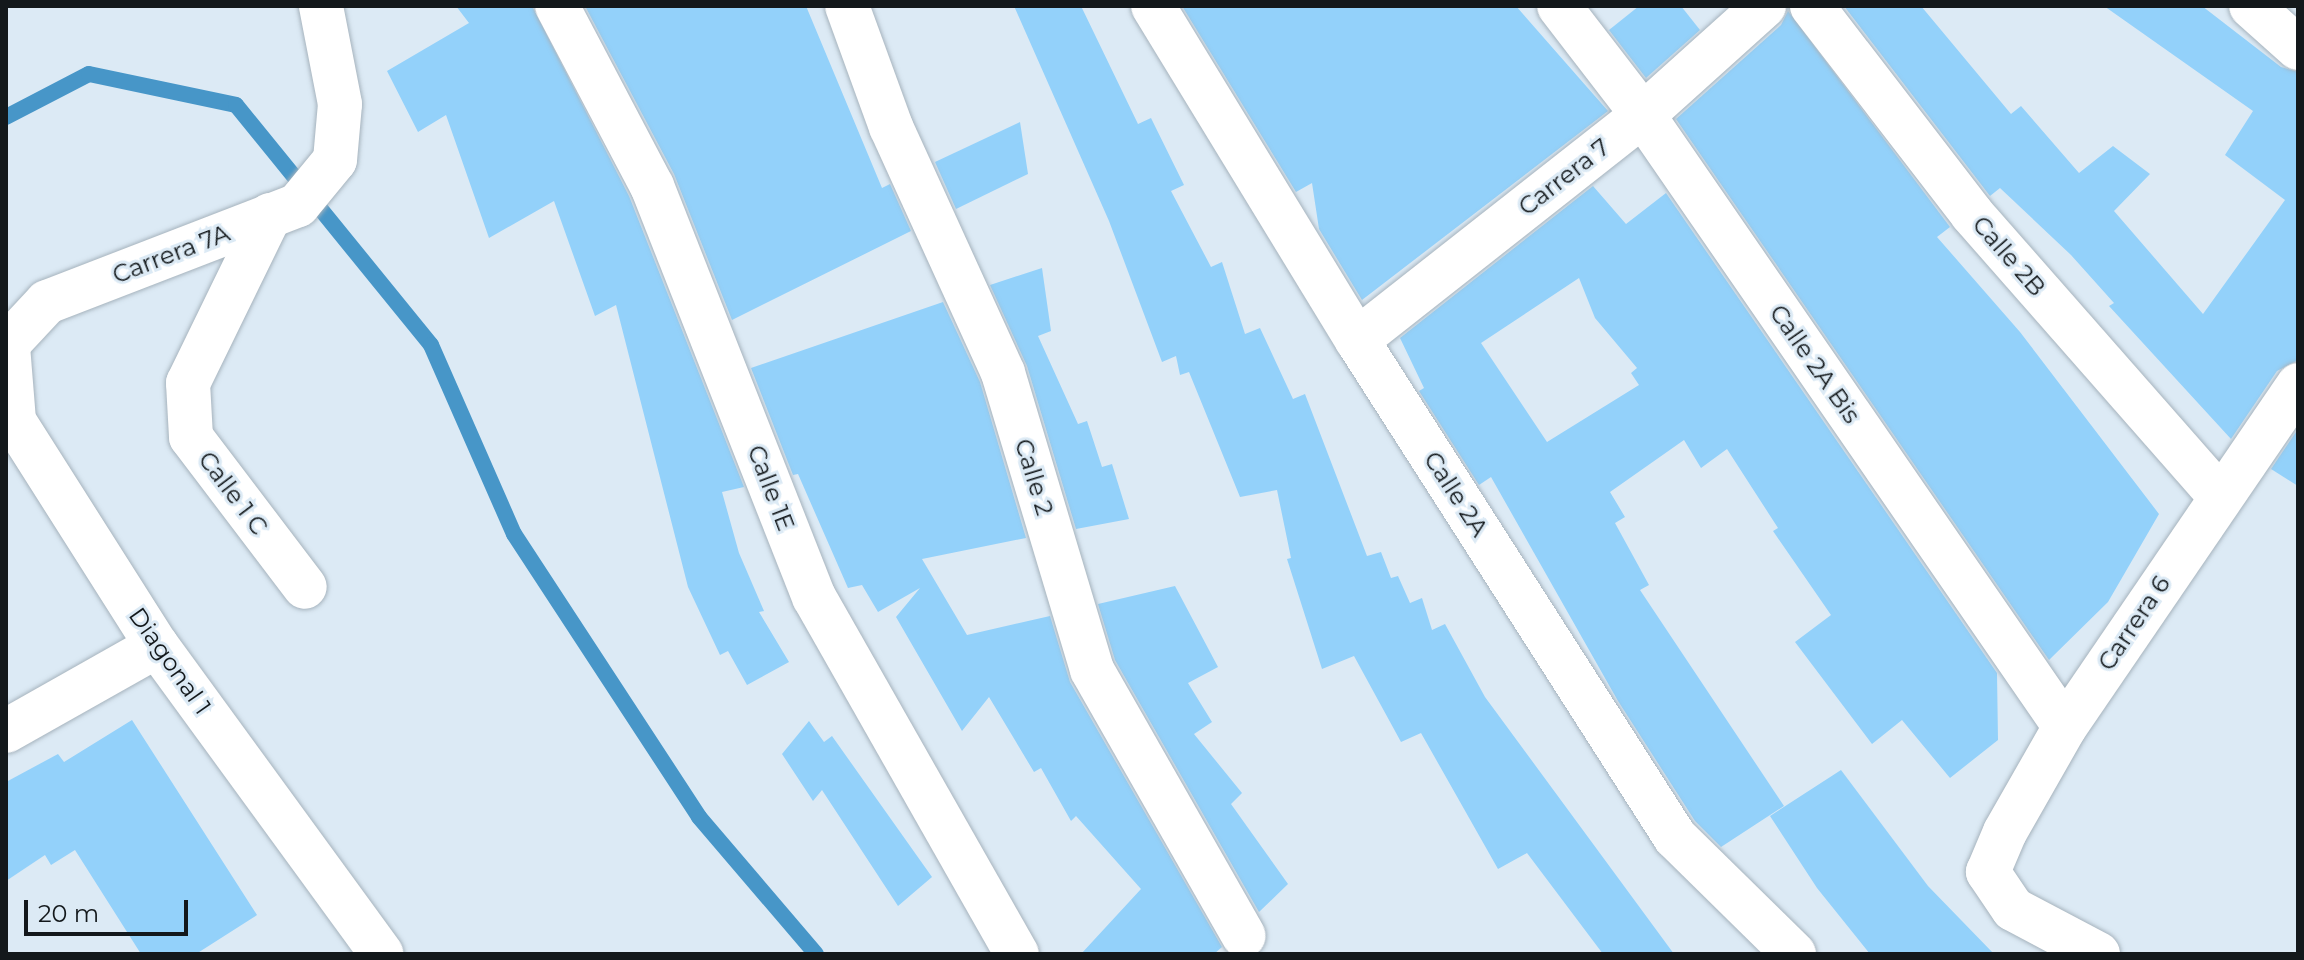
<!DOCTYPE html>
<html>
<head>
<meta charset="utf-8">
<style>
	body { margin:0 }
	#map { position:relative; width:2304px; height:960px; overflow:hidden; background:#dceaf5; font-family:Montserrat,sans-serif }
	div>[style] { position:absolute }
	.stream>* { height:16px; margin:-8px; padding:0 8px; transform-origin:8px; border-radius:8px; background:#4796c8 }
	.building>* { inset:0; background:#93d1fa }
	.roads { filter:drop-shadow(0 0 2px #a6b3bd) drop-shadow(0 0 2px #a6b3bd) }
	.minor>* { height:44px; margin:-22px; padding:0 22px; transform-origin:22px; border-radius:22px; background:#fff }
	span { translate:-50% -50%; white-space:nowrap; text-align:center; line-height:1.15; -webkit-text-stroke:6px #dceaf5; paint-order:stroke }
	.street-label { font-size:24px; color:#13181b }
	.frame { position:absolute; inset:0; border:8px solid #13181b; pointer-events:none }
	.scale { position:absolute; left:24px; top:900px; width:164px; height:36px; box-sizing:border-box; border:4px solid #13181b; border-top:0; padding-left:10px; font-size:24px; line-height:28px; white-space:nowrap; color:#13181b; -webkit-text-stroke:6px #dceaf5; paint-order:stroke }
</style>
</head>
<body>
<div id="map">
	<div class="stream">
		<div style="left:6px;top:117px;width:93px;rotate:-27.4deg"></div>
		<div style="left:89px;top:74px;width:150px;rotate:11.9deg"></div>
		<div style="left:236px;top:105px;width:309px;rotate:50.9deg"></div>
		<div style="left:431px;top:345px;width:206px;rotate:66.3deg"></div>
		<div style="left:514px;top:534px;width:338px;rotate:56.8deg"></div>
		<div style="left:699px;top:817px;width:180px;rotate:49.5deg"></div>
	</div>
	<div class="building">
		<div style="clip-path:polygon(456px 6px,532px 6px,629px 196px,744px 487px,722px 492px,739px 553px,764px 611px,759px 612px,789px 662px,747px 685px,728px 651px,720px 655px,688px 587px,616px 305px,595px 316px,554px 201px,489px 238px,446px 115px,418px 132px,387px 71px,469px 23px)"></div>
		<div style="clip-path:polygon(585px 6px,806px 6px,882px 188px,890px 184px,911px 231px,732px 320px,674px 174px)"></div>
		<div style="clip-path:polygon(1014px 6px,1081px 6px,1138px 124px,1151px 118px,1184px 185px,1171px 191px,1211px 267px,1222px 262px,1245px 334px,1260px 328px,1293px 399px,1305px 394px,1367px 556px,1381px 552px,1391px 578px,1398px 576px,1410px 603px,1422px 598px,1432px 630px,1445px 624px,1485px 697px,1674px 954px,1603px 954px,1527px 853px,1498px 869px,1421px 733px,1401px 742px,1354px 656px,1322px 669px,1287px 559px,1291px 558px,1277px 490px,1240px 497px,1189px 372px,1180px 375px,1176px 356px,1162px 362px,1109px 221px)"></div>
		<div style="clip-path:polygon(1182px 6px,1516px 6px,1608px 111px,1362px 300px,1319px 229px,1312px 183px,1296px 192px)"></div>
		<div style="clip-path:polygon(1639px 6px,1681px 6px,1700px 30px,1646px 78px,1609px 30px)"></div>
		<div style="clip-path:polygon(1844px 6px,1921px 6px,2011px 114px,2021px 106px,2079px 173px,2113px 146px,2150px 174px,2114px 211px,2203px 314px,2285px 200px,2225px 155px,2253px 111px,2104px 6px,2202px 6px,2281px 67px,2298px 72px,2298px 360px,2277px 371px,2231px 439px,2109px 306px,2114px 303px,2071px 255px,2000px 188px,1990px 196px)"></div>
		<div style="clip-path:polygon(1788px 11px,1950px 227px,1937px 237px,2020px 332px,2159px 514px,2108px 602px,2049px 660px,1676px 119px,1781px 25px)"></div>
		<div style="clip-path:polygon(1020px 122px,1028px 174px,956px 209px,935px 162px)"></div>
		<div style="clip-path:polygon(evenodd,1593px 186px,1626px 224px,1666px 193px,1997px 673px,1998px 740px,1950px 778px,1902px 720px,1872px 744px,1795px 642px,1831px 615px,1773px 531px,1778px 528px,1727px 449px,1701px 468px,1684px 440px,1610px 492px,1625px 517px,1615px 523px,1649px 585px,1640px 590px,1784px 806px,1721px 847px,1695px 821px,1618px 701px,1491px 477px,1479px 485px,1419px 391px,1424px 388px,1400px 338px,1593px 186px,1579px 278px,1595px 318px,1637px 368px,1631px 373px,1639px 385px,1547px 442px,1481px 343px,1579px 278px)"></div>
		<div style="clip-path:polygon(1042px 268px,1051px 331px,1038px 336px,1078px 424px,1087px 421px,1102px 467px,1112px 464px,1129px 519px,1076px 529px,1027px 366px,990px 285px)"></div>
		<div style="clip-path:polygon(943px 302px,980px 382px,1026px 538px,922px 559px,967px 635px,1050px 616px,1070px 682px,1222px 947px,1214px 954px,1081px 954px,1141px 889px,1076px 816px,1071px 821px,1041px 768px,1034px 772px,989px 697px,962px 731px,896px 617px,920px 588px,878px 612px,862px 585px,848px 588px,798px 474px,793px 475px,751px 368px)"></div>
		<div style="clip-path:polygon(2298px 429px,2298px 486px,2271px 469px)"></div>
		<div style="clip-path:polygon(1175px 586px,1218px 667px,1188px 683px,1212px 722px,1194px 734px,1242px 793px,1231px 804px,1288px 884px,1259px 912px,1115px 660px,1098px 604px)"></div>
		<div style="clip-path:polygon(132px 720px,257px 915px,196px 954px,141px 954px,75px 850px,51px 865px,45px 855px,6px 881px,6px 782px,58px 754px,64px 762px)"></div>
		<div style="clip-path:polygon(809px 721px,824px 742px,832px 736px,932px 877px,898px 906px,822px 790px,813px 801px,782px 754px)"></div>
		<div style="clip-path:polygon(1841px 770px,1928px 886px,1994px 954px,1870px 954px,1817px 888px,1770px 816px)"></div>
	</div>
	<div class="roads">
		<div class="minor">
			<div style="left:557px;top:6px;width:204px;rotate:62.2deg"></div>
			<div style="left:652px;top:186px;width:442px;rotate:68.5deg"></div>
			<div style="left:814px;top:597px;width:411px;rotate:60.4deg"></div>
			<div style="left:847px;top:6px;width:129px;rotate:70deg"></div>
			<div style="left:891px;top:127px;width:270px;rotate:65.5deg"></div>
			<div style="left:1003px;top:373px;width:310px;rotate:73.3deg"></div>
			<div style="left:1092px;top:670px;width:306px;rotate:60.3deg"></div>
			<div style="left:1153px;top:6px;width:391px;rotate:58.6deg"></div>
			<div style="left:1357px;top:340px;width:590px;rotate:57.39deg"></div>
			<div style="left:1675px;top:837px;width:167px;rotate:44.5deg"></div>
			<div style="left:1559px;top:6px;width:138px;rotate:52.4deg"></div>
			<div style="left:1643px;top:115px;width:743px;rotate:55.41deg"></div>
			<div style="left:1812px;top:6px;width:262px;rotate:52.4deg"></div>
			<div style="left:1972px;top:214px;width:374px;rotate:48.7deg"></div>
			<div style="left:2251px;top:6px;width:63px;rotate:41.8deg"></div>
			<div style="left:270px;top:215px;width:187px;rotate:116deg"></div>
			<div style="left:188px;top:383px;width:54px;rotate:86.8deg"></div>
			<div style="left:191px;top:437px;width:188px;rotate:52.8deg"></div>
			<div style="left:1357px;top:340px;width:364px;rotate:-38.2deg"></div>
			<div style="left:1643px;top:115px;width:163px;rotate:-42deg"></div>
			<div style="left:6px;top:346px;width:60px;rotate:-47deg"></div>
			<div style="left:47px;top:302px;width:269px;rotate:-21.1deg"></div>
			<div style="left:298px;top:205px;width:58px;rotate:-50.6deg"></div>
			<div style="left:335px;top:160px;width:56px;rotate:-84.9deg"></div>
			<div style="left:340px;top:104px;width:100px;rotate:-101deg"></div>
			<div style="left:8px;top:346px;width:75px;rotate:85.4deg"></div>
			<div style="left:14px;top:421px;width:267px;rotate:57.6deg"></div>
			<div style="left:157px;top:646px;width:381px;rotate:53.9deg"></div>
			<div style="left:6px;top:731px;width:173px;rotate:-29.4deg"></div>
			<div style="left:2098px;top:954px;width:96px;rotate:-152.1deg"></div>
			<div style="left:2013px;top:909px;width:45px;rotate:-124deg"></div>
			<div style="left:1988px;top:872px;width:43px;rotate:-67deg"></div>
			<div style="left:2005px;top:832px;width:121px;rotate:-60.3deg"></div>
			<div style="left:2065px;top:727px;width:414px;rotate:-55.7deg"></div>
		</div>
	</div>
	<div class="street-label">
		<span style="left:1564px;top:177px;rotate:-38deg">Carrera 7</span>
		<span style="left:171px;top:254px;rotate:-21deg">Carrera 7A</span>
		<span style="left:2009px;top:256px;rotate:49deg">Calle 2B</span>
		<span style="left:1815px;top:364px;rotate:55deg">Calle 2A Bis</span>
		<span style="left:1034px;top:477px;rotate:73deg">Calle 2</span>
		<span style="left:771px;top:488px;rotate:69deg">Calle 1E</span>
		<span style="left:233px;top:493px;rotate:53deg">Calle 1 C</span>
		<span style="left:1456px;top:494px;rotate:57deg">Calle 2A</span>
		<span style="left:2134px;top:623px;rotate:-56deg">Carrera 6</span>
		<span style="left:170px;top:661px;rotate:55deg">Diagonal 1</span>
	</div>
	<div class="frame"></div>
	<div class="scale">20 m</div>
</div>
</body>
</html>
